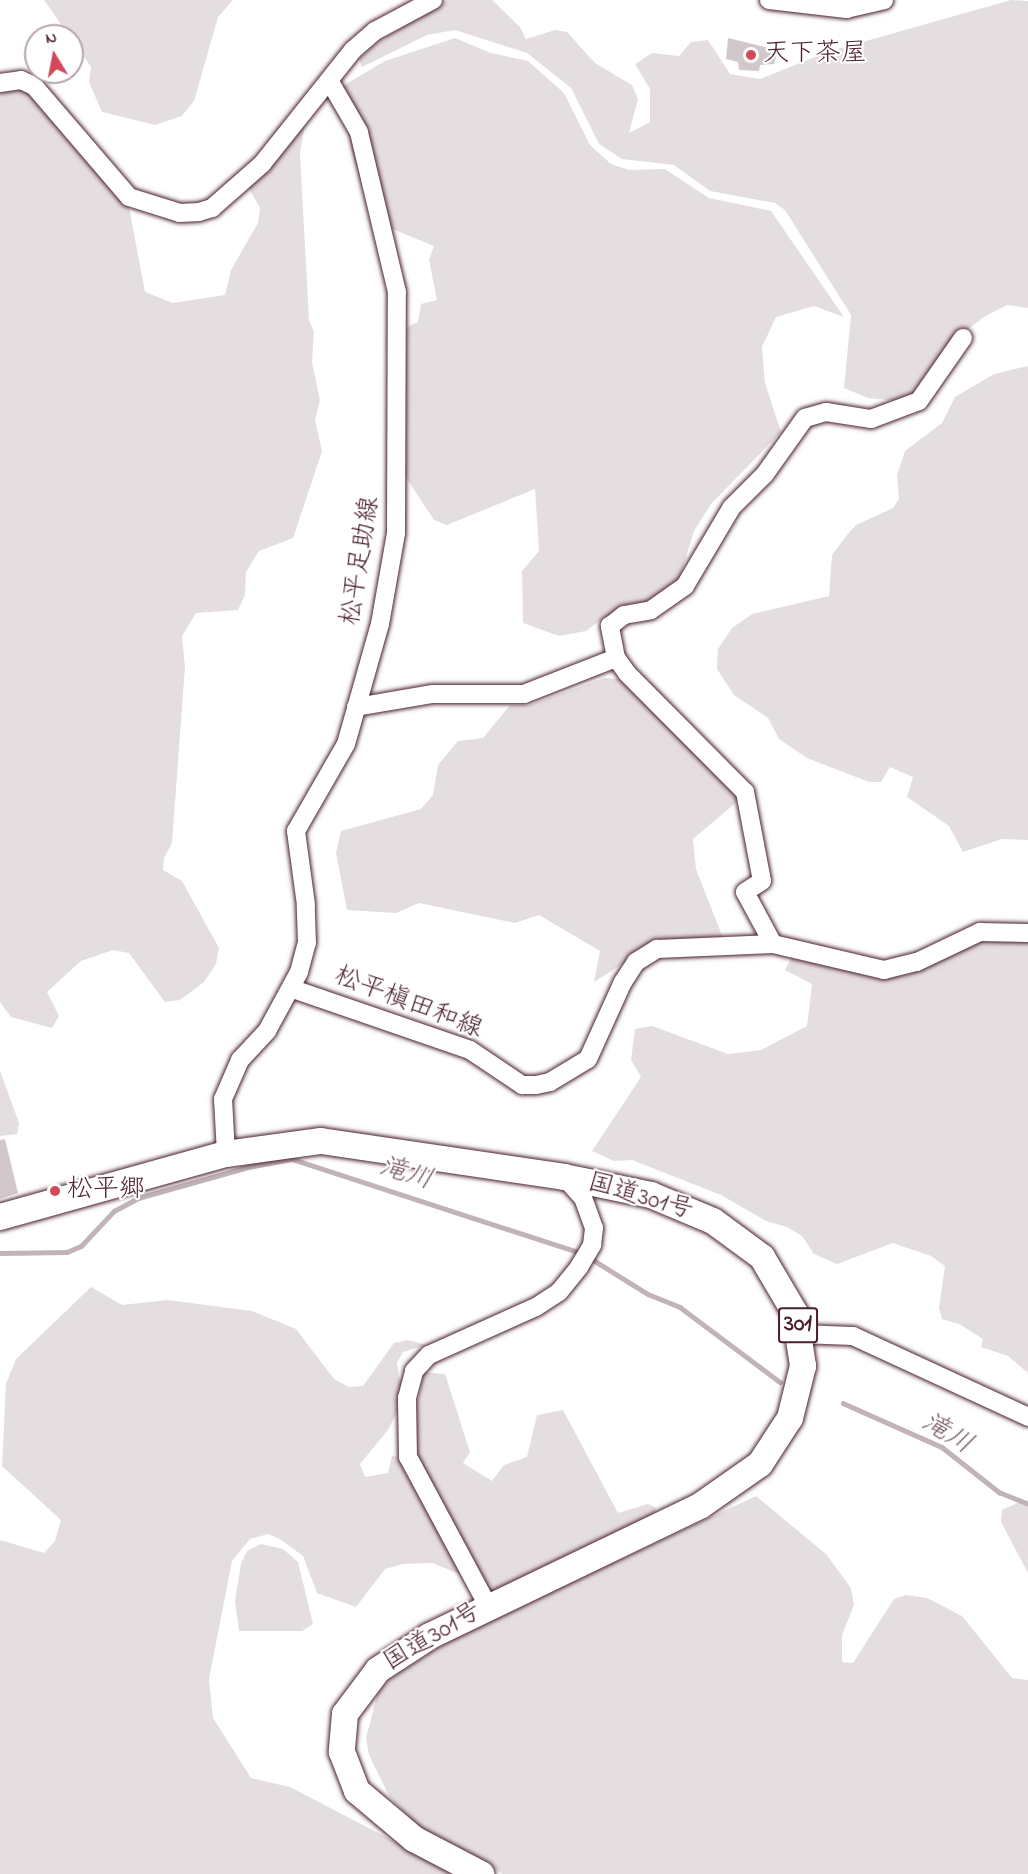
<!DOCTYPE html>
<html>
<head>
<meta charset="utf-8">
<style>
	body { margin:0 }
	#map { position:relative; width:1028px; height:1874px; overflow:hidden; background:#fff; font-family:"Indie Flower","Klee One",sans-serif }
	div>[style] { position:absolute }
	.green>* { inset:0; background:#e5dee0 }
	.stream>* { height:4.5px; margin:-2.25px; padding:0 2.25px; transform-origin:2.25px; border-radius:2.25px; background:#c1b3b6 }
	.building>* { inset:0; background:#d2c7cb }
	.roads { filter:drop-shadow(0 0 2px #4a1f2b) drop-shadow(0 0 2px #4a1f2b) }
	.minor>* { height:18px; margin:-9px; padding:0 9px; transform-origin:9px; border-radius:9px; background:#fff }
	.highway>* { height:26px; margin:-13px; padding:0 13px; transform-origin:13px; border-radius:13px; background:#fff }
	.dots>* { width:16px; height:16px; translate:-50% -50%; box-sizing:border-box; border:3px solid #fff; border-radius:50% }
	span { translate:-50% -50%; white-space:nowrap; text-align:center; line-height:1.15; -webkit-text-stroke:4.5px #fff; paint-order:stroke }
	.shield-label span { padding:2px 4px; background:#fff; border:2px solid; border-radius:4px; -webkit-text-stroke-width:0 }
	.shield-label { font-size:24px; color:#4a1f2b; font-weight:700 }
	.poi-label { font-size:26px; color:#4a1f2b }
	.left { translate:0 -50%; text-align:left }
	.street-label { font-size:26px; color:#4a1f2b }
	.water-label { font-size:27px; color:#74535c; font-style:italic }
	.north { position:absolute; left:24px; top:24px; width:60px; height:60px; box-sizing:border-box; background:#fff; border:2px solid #b7a5aa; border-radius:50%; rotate:350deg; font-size:16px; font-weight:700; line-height:24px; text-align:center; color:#4a1f2b }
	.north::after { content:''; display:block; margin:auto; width:21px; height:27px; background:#d1495b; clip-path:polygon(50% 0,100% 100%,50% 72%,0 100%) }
</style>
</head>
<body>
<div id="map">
	<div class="green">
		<div style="clip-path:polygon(44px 0,233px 0,218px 17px,194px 101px,182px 116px,155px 125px,102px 112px,89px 82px,91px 67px)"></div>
		<div style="clip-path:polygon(447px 0,492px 0,520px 27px,526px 39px,555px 30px,567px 32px,595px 63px,632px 85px,638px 99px,629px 133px,650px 122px,650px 89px,635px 64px,652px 53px,679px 56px,691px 42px,708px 40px,730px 74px,760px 79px,827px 52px,1011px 0,1028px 1px,1028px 308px,1007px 305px,984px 317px,960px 335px,918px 391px,900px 401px,868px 398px,844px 388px,851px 315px,785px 210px,775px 203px,710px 191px,674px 165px,622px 159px,599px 144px,571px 88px,527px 53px,455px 30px,427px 35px,362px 67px,359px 59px,377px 43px)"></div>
		<div style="clip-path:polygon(455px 38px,491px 53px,528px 61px,564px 93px,590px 145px,611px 164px,629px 170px,665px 169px,709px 198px,771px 211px,844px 317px,814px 306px,776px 317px,762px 347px,765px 383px,781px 432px,711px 504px,694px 531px,679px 580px,643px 607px,606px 616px,586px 631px,559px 636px,523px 623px,522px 571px,539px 551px,535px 489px,447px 525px,434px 520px,403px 473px,407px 327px,418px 322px,421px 304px,437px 300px,429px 260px,434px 246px,373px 221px,352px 152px,341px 87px,385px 61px)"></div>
		<div style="clip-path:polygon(24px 84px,128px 202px,145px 292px,173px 303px,225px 295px,231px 270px,258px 223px,260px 208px,246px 183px,306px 118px,300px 153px,309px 320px,314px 332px,312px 363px,320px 400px,315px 420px,322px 451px,293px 538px,259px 551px,246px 572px,245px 595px,238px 610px,196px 613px,182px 636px,185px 667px,172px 843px,164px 858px,163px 870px,182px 881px,219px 948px,216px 964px,204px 982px,180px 1000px,165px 1002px,129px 953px,113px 950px,81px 961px,47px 992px,59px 1016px,52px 1028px,11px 1017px,0 1002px,0 86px)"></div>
		<div style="clip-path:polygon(1028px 366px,1028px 840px,1002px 839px,963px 852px,949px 826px,907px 797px,913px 777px,890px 767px,881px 782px,869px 782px,807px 758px,779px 739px,768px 718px,734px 695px,717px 669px,718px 649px,732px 628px,752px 614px,829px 596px,832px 555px,847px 535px,856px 525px,893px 508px,899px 499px,897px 475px,905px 451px,942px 423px,955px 397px,994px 374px)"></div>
		<div style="clip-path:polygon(604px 678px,622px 679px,733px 785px,739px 800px,693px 839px,696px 869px,723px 938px,637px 955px,594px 982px,600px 951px,539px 915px,515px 923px,419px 903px,396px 913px,347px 910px,336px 853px,341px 831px,421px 809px,433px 795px,438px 765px,458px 741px,483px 738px,510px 705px,529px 705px)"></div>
		<div style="clip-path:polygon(1028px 937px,1028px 1373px,1008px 1356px,981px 1347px,983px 1339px,961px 1325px,942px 1319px,939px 1308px,945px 1266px,931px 1256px,893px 1243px,837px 1264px,814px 1254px,802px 1236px,787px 1227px,766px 1221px,721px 1195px,632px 1160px,614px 1161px,592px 1151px,641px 1077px,631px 1060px,635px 1029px,652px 1026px,728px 1054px,761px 1050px,807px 1026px,812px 984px,785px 970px,794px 953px,859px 972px,970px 940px)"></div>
		<div style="clip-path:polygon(0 1071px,19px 1123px,17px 1134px,0 1136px)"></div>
		<div style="clip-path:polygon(91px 1287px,122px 1305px,168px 1300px,252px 1311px,296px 1329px,334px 1379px,349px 1387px,363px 1386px,394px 1343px,408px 1340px,426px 1345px,403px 1352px,397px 1363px,399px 1378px,406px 1385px,400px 1406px,388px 1430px,360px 1464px,365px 1477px,388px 1473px,392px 1456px,403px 1458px,467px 1577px,432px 1563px,403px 1564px,385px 1569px,356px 1607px,317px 1593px,303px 1556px,280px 1539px,268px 1534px,250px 1539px,232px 1561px,209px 1679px,213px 1718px,251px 1778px,290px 1787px,457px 1874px,0 1874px,0 1540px,44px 1553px,55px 1541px,61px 1520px,2px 1466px,6px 1384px,16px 1359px)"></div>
		<div style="clip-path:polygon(424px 1372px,445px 1374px,470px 1452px,463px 1463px,492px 1481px,504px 1465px,527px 1457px,537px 1415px,563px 1410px,618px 1513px,648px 1504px,655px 1507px,656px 1514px,486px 1595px,409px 1442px)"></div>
		<div style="clip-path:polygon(756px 1496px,826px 1554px,851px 1588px,854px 1605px,842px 1635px,842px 1662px,853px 1663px,894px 1599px,906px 1595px,927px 1598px,962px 1616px,1012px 1678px,1028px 1680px,1028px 1874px,503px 1874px,423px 1832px,389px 1796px,369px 1755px,366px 1738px,378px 1692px,395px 1675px,461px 1634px)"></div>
		<div style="clip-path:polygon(1019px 1502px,1028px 1506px,1028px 1573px,1001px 1522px,1002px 1510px)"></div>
		<div style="clip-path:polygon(261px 1544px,283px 1549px,298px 1562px,313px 1624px,302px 1631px,239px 1631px,235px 1601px,241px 1564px,247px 1551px)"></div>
	</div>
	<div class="stream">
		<div style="left:0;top:1253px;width:67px;rotate:-0.9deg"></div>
		<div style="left:67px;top:1252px;width:15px;rotate:-23deg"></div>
		<div style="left:81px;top:1246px;width:48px;rotate:-46.7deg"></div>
		<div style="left:114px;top:1211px;width:27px;rotate:-28deg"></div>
		<div style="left:138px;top:1198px;width:114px;rotate:-15.7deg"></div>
		<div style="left:248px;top:1167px;width:45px;rotate:-10.3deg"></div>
		<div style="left:292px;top:1159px;width:305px;rotate:18deg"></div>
		<div style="left:590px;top:1258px;width:68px;rotate:31.8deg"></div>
		<div style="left:648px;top:1294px;width:35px;rotate:22deg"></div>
		<div style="left:680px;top:1307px;width:125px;rotate:36.9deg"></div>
		<div style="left:843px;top:1403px;width:108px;rotate:24deg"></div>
		<div style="left:942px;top:1447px;width:73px;rotate:38.3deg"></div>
		<div style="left:999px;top:1492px;width:31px;rotate:22deg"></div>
	</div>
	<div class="building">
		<div style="clip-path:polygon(728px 38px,778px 50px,774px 64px,760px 65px,759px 71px,739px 70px,738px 62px,726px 59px)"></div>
		<div style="clip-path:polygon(5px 1139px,18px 1193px,0 1199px,0 1140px)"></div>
	</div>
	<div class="roads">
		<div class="minor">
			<div style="left:769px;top:0;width:78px;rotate:6.7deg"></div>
			<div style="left:846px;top:9px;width:39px;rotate:-13deg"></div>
			<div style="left:0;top:83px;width:21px;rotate:-8deg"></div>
			<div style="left:21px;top:80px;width:14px;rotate:25deg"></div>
			<div style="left:34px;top:86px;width:146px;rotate:49.4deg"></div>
			<div style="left:129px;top:197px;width:53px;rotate:17.4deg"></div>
			<div style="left:180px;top:213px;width:19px;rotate:-3deg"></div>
			<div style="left:199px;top:212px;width:14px;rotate:-17deg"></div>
			<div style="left:212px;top:208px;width:67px;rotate:-41.3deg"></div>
			<div style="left:262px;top:164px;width:146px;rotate:-51.4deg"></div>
			<div style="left:353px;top:50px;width:29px;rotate:-41deg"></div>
			<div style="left:375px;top:31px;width:66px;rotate:-28.1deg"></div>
			<div style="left:356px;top:707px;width:78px;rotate:-9.6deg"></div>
			<div style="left:433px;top:694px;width:91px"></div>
			<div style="left:524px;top:694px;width:99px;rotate:-21.4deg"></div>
			<div style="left:773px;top:944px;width:59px;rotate:-118.3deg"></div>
			<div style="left:745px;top:892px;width:20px;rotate:-33deg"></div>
			<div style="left:762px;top:881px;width:91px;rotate:-100.8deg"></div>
			<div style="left:745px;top:792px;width:168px;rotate:-134.8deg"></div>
			<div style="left:627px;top:673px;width:19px;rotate:-126deg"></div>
			<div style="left:616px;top:658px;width:33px;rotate:-101deg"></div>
			<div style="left:610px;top:626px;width:18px;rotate:-38deg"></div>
			<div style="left:624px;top:615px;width:27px;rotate:-10deg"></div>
			<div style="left:651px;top:610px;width:42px;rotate:-35.2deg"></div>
			<div style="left:685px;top:586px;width:92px;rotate:-59.3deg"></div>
			<div style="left:732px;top:507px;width:47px;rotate:-45deg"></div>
			<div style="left:765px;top:474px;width:69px;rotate:-54.5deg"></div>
			<div style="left:805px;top:418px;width:22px;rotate:-16deg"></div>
			<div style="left:826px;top:412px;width:46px;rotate:8.8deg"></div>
			<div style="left:871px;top:419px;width:51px;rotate:-20.6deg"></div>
			<div style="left:919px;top:401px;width:77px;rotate:-55.1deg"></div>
			<div style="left:293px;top:989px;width:187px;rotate:19deg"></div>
			<div style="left:470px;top:1050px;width:63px;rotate:33.9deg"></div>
			<div style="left:522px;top:1085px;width:14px"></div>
			<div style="left:536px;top:1085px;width:14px;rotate:-12deg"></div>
			<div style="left:550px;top:1082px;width:44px;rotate:-31.2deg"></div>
			<div style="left:588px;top:1059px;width:85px;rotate:-65.6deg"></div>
			<div style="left:623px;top:982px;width:24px;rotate:-57deg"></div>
			<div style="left:636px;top:962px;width:25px;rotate:-32deg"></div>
			<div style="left:657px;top:949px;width:116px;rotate:-2.5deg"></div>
			<div style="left:773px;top:944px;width:114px;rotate:13.2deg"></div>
			<div style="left:884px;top:970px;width:34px;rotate:-14deg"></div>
			<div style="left:917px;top:962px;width:70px;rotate:-25.5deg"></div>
			<div style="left:980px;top:932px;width:48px;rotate:1.2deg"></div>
			<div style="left:226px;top:1154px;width:55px;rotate:-93.1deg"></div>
			<div style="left:223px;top:1099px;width:43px;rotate:-66.4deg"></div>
			<div style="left:240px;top:1060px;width:40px;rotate:-47deg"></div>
			<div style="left:267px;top:1031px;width:67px;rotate:-61.5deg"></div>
			<div style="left:299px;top:972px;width:30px;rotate:-75deg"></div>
			<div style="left:307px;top:943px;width:38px;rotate:-92deg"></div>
			<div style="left:306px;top:905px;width:75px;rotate:-97.7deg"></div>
			<div style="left:296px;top:831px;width:100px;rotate:-60.1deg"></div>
			<div style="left:346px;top:744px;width:125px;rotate:-74.2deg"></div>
			<div style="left:380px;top:624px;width:92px;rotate:-80deg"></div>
			<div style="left:396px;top:533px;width:241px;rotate:-89.8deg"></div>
			<div style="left:397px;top:292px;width:164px;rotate:-103.4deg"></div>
			<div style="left:359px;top:132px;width:58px;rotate:-120.1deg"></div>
			<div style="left:800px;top:1334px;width:53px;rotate:2.2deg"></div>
			<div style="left:853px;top:1336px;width:193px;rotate:24.8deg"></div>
			<div style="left:488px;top:1606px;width:169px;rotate:-118.2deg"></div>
			<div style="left:408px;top:1457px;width:59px;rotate:-91deg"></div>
			<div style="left:407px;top:1398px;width:28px;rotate:-75deg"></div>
			<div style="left:414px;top:1371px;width:22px;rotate:-47deg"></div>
			<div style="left:429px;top:1355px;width:117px;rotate:-24.2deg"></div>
			<div style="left:536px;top:1307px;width:27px;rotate:-33deg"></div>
			<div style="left:559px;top:1292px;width:32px;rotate:-51deg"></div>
			<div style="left:579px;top:1267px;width:26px;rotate:-59deg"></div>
			<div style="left:592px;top:1245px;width:17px;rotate:-83deg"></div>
			<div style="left:594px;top:1228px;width:32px;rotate:-110deg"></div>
			<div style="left:583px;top:1198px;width:28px;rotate:-132deg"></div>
		</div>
		<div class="highway">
			<div style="left:0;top:1217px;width:235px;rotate:-15.6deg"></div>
			<div style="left:226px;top:1154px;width:96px;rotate:-7.8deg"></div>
			<div style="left:321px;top:1141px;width:246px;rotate:8.4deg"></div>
			<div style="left:564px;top:1177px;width:89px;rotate:11.7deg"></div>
			<div style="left:651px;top:1195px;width:67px;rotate:22.8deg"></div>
			<div style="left:713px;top:1221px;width:61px;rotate:36.3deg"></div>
			<div style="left:762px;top:1257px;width:65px;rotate:59.5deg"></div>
			<div style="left:795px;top:1313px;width:54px;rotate:81.4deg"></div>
			<div style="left:803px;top:1366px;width:54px;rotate:104deg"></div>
			<div style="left:790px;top:1418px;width:55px;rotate:123.1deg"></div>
			<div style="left:760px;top:1464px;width:73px;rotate:145deg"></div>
			<div style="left:700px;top:1506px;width:300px;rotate:154.3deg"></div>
			<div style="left:430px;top:1636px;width:62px;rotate:146.8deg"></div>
			<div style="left:378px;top:1670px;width:55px;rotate:126.9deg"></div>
			<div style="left:345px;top:1714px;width:38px;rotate:95deg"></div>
			<div style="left:342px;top:1752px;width:42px;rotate:69deg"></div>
			<div style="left:357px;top:1791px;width:75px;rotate:40.1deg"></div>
			<div style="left:414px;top:1839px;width:76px;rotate:27.6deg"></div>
		</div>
	</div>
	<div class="dots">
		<div style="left:751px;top:55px;background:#d1495b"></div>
		<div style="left:55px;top:1191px;background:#d1495b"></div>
	</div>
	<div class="shield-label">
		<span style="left:798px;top:1325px">301</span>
	</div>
	<div class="poi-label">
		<span class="left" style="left:763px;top:55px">天下茶屋</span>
		<span class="left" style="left:67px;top:1191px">松平郷</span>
	</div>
	<div class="street-label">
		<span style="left:362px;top:561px;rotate:-81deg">松平足助線</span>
		<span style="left:408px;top:1004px;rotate:21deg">松平槇田和線</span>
		<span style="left:640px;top:1198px;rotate:16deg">国道301号</span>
		<span style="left:433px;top:1638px;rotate:-31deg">国道301号</span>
	</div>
	<div class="water-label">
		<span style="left:406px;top:1174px;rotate:17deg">滝川</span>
		<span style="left:947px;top:1434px;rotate:31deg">滝川</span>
	</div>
	<div class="north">N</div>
</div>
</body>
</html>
